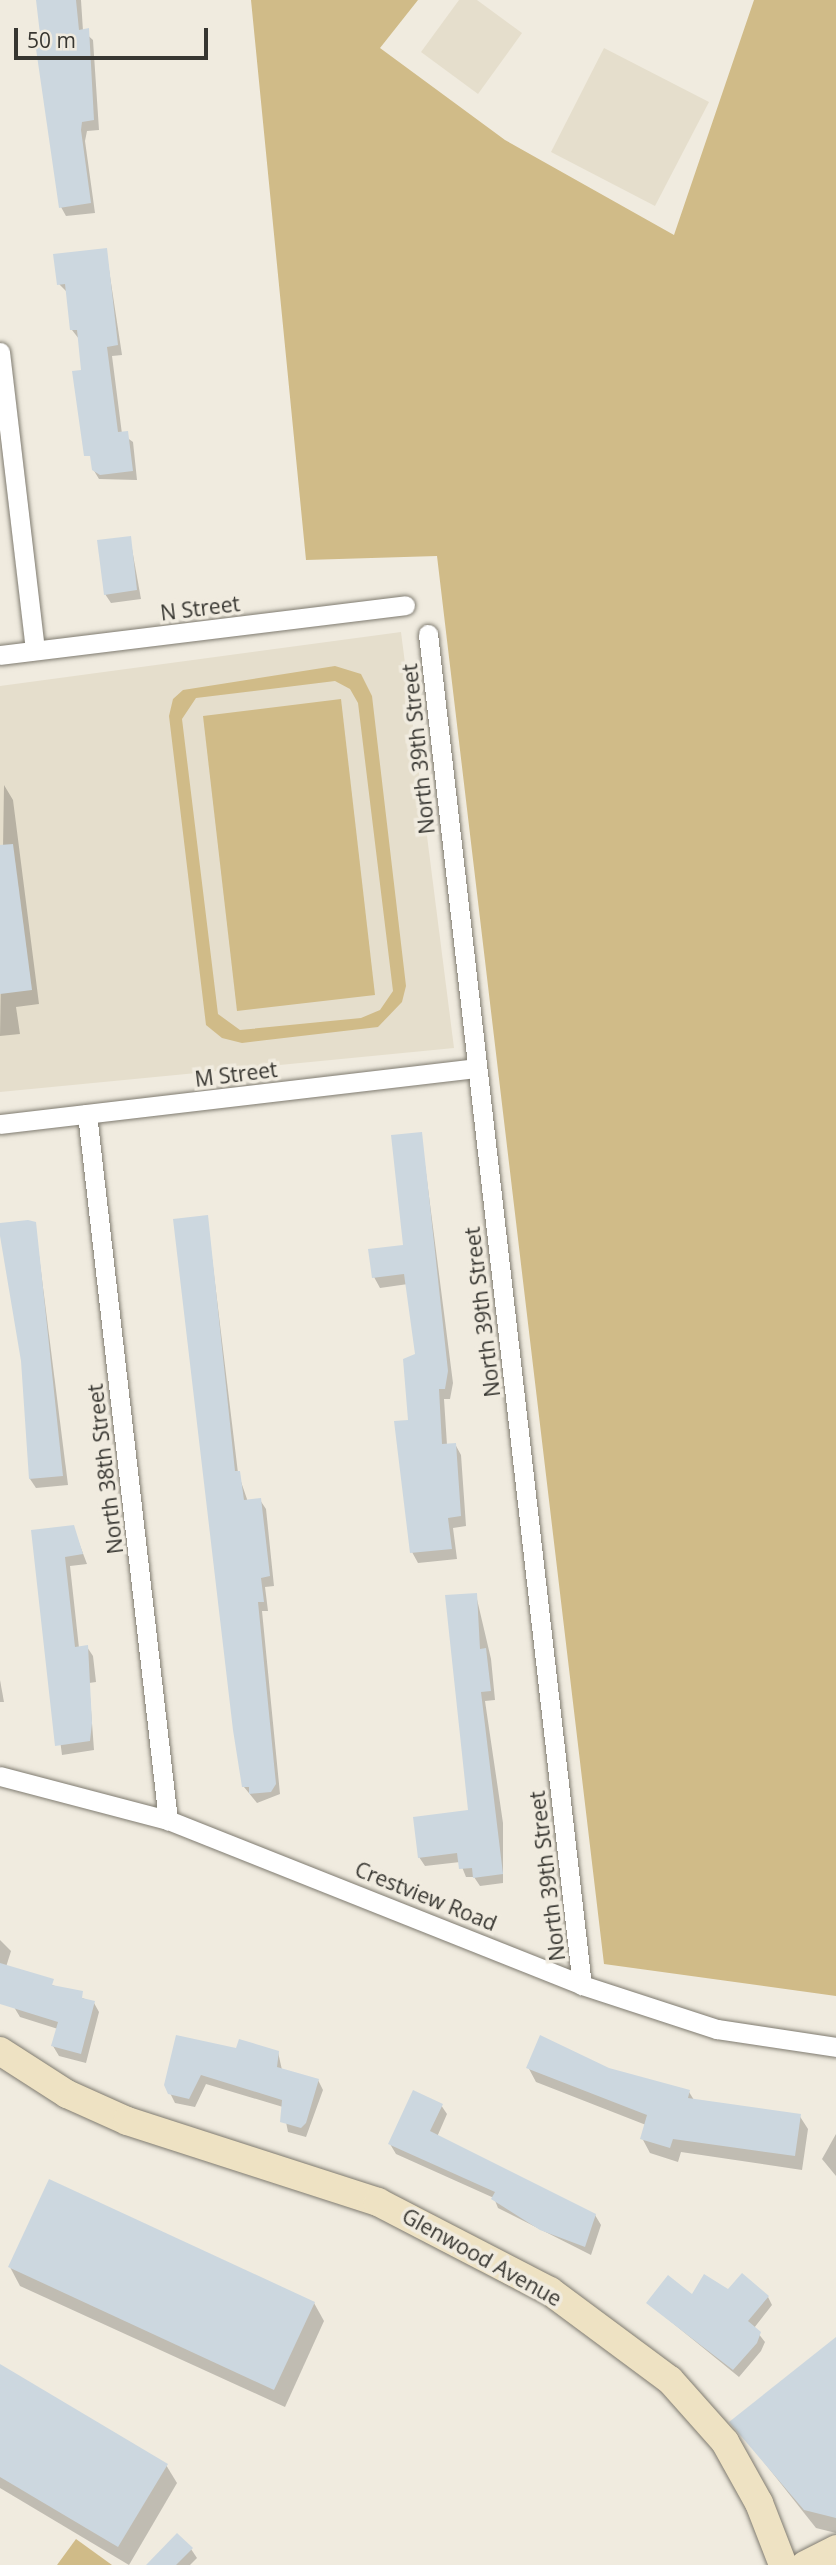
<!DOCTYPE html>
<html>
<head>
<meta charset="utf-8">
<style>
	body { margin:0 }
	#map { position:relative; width:836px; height:2565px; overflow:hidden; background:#f0ebdf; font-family:"Open Sans",sans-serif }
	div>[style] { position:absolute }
	.built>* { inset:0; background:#e5decc }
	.green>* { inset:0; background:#d0bb88 }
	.shadow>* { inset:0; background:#0003 }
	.building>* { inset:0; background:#ccd7df }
	.roads { filter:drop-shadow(0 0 2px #7f7b70) drop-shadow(0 0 2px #7f7b70) }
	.street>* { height:19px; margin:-9.5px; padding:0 9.5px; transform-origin:9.5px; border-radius:9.5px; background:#fff }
	.secondary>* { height:28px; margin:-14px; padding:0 14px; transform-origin:14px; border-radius:14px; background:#eee2c3 }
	span { translate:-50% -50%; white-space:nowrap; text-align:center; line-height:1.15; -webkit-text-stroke:7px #f0ebdf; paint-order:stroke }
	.street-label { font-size:21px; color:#373631 }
	.scale { position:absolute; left:14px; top:28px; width:194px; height:32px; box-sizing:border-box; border:4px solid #373631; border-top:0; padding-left:9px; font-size:21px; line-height:24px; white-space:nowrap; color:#373631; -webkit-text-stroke:5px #f0ebdf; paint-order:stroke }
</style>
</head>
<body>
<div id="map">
	<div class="built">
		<div style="clip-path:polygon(459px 0,477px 0,522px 33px,478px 94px,421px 52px)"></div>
		<div style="clip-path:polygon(604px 48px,709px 102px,655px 206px,551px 152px)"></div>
		<div style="clip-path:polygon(401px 632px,454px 1048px,0 1092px,0 686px)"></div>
	</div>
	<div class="green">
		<div style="clip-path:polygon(251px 0,418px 0,380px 48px,505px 140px,674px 235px,754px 0,836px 0,836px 1996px,604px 1964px,437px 556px,306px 560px)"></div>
		<div style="clip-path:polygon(evenodd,335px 666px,361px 674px,372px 696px,406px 986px,402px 1002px,378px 1027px,242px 1043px,222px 1038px,206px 1025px,169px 716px,173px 699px,183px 690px,335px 666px,335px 681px,350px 689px,358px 703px,393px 991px,380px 1010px,361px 1018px,240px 1030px,218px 1014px,182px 719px,196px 698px,335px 681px)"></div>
		<div style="clip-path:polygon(341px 699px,375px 995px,237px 1011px,203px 716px)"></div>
		<div style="clip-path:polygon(76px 2539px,112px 2565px,57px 2565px)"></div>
	</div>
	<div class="shadow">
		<div style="clip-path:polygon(38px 0,81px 0,83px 31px,93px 40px,99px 130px,87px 131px,85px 141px,95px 213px,66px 216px,61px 207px)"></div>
		<div style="clip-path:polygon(106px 250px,122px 355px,112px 356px,122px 434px,133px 442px,137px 480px,99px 479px,93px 469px,79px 339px,72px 330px,68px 293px,59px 284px)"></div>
		<div style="clip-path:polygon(130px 538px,141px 599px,111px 603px,105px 594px)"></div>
		<div style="clip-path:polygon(4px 785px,13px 800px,39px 1004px,16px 1007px,20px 1034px,0 1036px)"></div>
		<div style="clip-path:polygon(421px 1134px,453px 1383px,450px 1399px,444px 1399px,447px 1445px,455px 1444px,461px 1455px,466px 1526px,453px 1528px,457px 1559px,418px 1563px,412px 1552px,409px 1422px,417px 1355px,408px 1284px,380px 1288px,374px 1277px,405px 1246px)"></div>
		<div style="clip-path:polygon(207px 1217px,238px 1473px,248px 1502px,260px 1500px,266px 1509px,274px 1586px,265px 1587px,268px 1611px,262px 1611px,280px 1794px,257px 1803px,244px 1787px,175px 1221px)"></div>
		<div style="clip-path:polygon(35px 1224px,68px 1485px,36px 1488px,30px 1479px)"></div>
		<div style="clip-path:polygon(73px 1527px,87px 1564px,70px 1566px,79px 1648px,87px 1647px,93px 1656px,96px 1682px,89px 1683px,94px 1750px,62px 1755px,33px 1532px)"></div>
		<div style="clip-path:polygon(476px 1595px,491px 1659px,495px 1700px,485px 1701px,503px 1823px,503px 1883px,480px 1886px,474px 1877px,466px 1877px,460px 1862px,425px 1866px,419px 1857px,470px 1812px)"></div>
		<div style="clip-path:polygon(0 1680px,4px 1702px,0 1702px)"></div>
		<div style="clip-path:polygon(0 1940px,11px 1951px,0 1986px)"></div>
		<div style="clip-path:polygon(25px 1973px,94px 2003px,99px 2012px,86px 2063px,59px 2056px,53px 2046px,58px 2029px,20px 2017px,14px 2007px)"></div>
		<div style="clip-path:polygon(237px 2051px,278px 2052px,282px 2070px,318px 2080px,323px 2090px,306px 2137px,288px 2132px,283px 2107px,206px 2084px,195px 2107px,175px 2103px,166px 2085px)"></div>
		<div style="clip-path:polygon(528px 2067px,608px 2070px,689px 2092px,694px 2100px,799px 2115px,808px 2129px,802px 2170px,681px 2152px,678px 2162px,650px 2153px,642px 2138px,646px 2125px,536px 2082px)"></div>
		<div style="clip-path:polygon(441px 2105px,447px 2114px,437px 2137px,595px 2215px,601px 2225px,591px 2255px,498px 2208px,494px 2198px,396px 2154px,390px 2144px)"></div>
		<div style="clip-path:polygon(836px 2134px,836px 2176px,822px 2159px)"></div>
		<div style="clip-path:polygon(10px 2267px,314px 2303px,324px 2321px,285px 2407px,20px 2286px)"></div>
		<div style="clip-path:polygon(729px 2291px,768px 2297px,772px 2305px,754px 2328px,765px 2342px,761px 2351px,739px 2377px,648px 2303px)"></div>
		<div style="clip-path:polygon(836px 2340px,836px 2533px,816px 2528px,732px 2422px)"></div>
		<div style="clip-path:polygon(0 2366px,166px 2465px,177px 2483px,129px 2565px,0 2488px)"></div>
		<div style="clip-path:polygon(191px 2549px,197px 2558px,190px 2565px,148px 2565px)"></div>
	</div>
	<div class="building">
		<div style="clip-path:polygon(36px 0,76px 0,79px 30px,89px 28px,94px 120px,82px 122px,81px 130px,91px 203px,59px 208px,34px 35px,40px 34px)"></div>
		<div style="clip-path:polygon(107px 248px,118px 345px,107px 347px,118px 432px,128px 431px,133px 471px,100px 475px,92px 470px,90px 456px,84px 456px,72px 371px,81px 370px,77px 330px,70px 330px,65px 284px,57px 285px,53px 254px)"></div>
		<div style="clip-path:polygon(131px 536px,137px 590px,104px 595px,97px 540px)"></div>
		<div style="clip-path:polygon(13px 844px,32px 990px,0 994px,0 845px)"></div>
		<div style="clip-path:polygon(422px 1132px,448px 1371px,445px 1389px,439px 1389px,442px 1444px,456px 1443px,461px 1516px,448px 1518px,452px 1549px,410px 1553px,394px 1421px,408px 1420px,403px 1359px,415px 1354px,404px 1274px,372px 1278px,368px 1249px,403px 1245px,391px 1135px)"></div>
		<div style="clip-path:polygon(208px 1215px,235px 1471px,240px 1471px,244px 1500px,261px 1498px,270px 1576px,261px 1578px,264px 1602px,258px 1602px,276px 1784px,271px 1792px,249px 1794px,249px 1787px,242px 1787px,233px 1730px,173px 1219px)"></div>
		<div style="clip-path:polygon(28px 1220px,36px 1222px,63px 1476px,29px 1479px,21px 1361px,0 1236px,0 1223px)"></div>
		<div style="clip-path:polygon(74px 1525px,83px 1554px,65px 1557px,75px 1647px,88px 1645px,92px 1723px,90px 1741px,55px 1746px,31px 1530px)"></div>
		<div style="clip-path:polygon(477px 1593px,480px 1649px,486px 1648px,491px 1691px,481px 1692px,503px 1874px,473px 1878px,472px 1868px,459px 1869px,457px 1853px,418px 1858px,413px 1817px,468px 1810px,445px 1595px)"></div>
		<div style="clip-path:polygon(0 1963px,54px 1979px,52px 1985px,83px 1991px,82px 1998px,95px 2001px,81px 2054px,51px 2046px,58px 2022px,0 2004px)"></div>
		<div style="clip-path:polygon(176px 2035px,236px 2048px,239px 2039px,279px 2051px,277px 2067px,319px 2079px,306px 2123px,301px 2128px,280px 2122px,282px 2100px,201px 2075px,189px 2099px,168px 2094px,164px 2085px)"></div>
		<div style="clip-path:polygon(540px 2035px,609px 2068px,690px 2090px,688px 2098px,801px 2114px,795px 2156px,673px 2139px,670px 2148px,640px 2139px,647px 2115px,526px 2068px)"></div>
		<div style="clip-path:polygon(413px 2090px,443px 2104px,430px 2131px,596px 2214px,585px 2247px,540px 2230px,491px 2199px,495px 2192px,388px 2144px)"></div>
		<div style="clip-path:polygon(49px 2179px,315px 2302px,274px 2390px,8px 2267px)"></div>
		<div style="clip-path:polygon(742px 2273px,769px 2296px,748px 2321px,761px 2332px,757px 2343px,733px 2370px,646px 2303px,668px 2275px,692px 2294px,704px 2274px,728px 2289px)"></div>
		<div style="clip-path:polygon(836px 2337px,836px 2518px,804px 2510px,729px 2422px)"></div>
		<div style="clip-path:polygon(0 2364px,168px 2464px,118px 2547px,0 2477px)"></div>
		<div style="clip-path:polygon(177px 2533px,193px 2548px,176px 2565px,146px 2565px)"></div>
	</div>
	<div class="roads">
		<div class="street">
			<div style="left:0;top:352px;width:300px;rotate:83.3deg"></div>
			<div style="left:428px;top:634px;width:1360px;rotate:83.5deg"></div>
			<div style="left:0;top:655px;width:408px;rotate:-7deg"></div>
			<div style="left:87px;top:1114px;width:711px;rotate:83.46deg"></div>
			<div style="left:0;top:1124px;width:480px;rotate:-6.7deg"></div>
			<div style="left:0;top:1776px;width:174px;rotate:14.7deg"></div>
			<div style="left:168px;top:1820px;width:446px;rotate:21.7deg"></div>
			<div style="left:582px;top:1985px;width:142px;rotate:18.1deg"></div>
			<div style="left:717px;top:2029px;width:120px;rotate:8.6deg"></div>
		</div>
		<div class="secondary">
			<div style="left:0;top:2051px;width:80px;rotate:32.7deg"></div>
			<div style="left:67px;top:2094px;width:66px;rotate:24.2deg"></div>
			<div style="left:127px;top:2121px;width:264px;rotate:17.9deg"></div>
			<div style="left:378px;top:2202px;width:194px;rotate:27.4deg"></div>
			<div style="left:550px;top:2291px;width:149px;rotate:36.6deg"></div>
			<div style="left:670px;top:2380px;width:83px;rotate:48.4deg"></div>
			<div style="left:725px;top:2442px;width:70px;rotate:60.9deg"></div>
			<div style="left:759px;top:2503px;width:66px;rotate:68.8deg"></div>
			<div style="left:805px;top:2565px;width:35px;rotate:-27deg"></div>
		</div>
	</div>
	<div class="street-label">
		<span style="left:200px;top:608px;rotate:-7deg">N Street</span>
		<span style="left:418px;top:749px;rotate:-96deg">North 39th Street</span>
		<span style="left:236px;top:1074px;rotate:-7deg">M Street</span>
		<span style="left:482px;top:1312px;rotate:-97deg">North 39th Street</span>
		<span style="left:105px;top:1469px;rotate:-97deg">North 38th Street</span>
		<span style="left:547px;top:1876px;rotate:-97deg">North 39th Street</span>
		<span style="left:426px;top:1896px;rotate:22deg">Crestview Road</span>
		<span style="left:482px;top:2257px;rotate:29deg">Glenwood Avenue</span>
	</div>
	<div class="scale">50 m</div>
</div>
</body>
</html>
